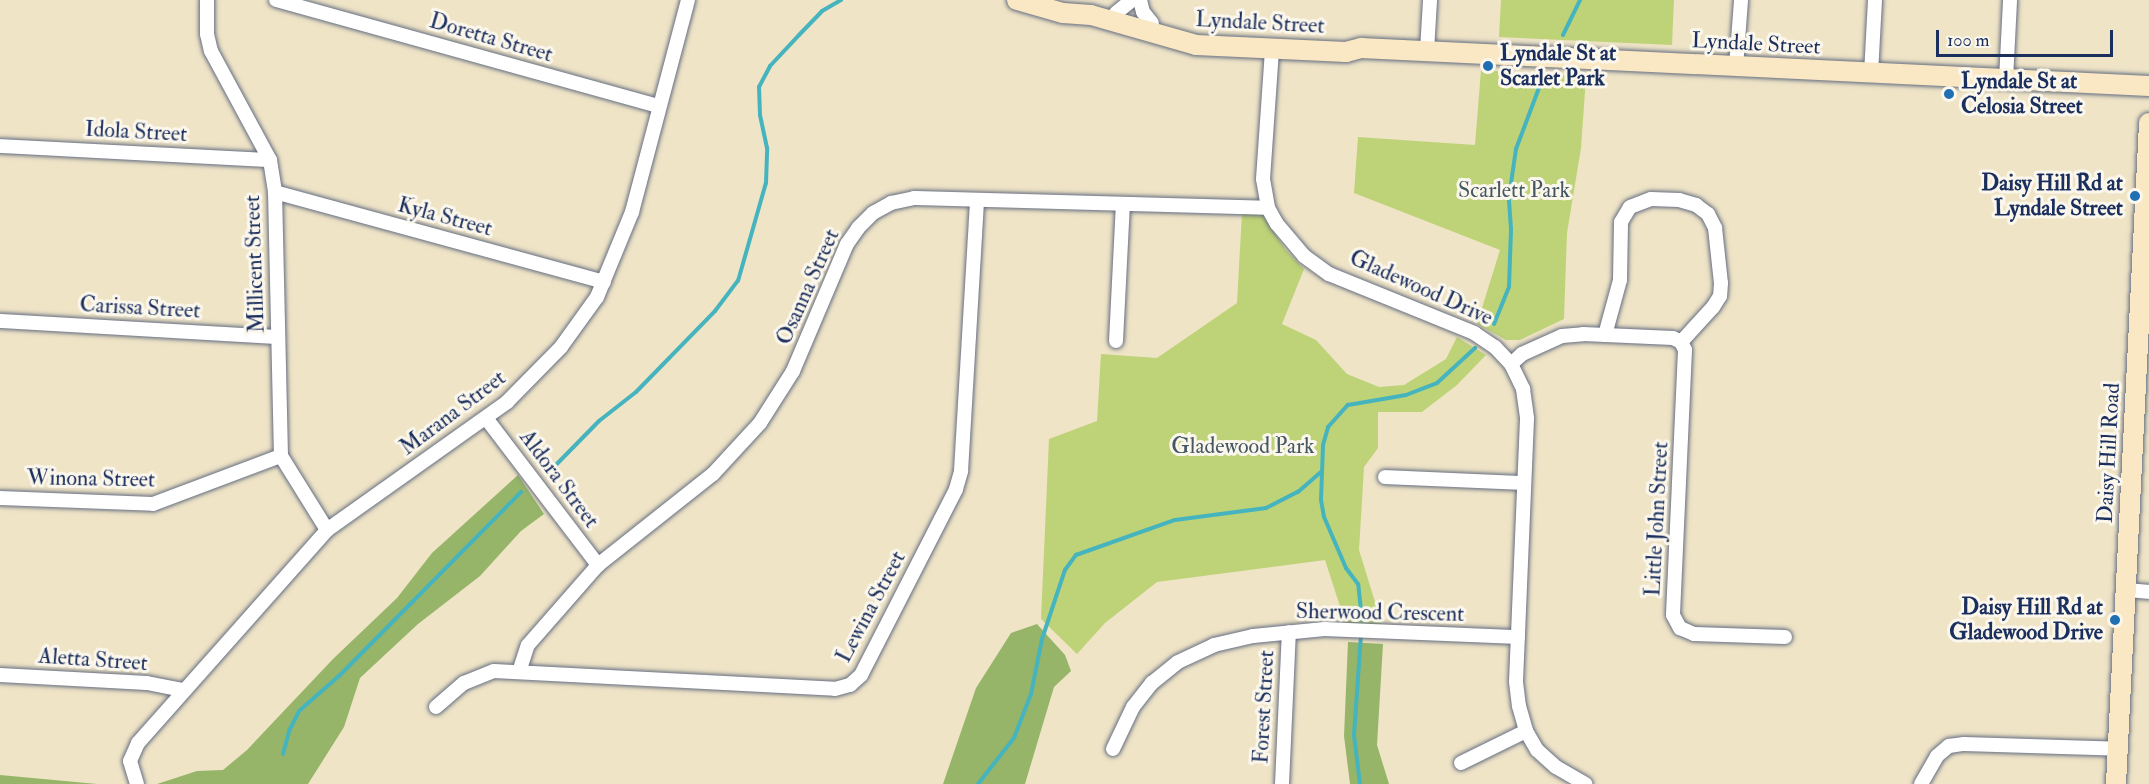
<!DOCTYPE html>
<html>
<head>
<meta charset="utf-8">
<style>
	body { margin:0 }
	#map { position:relative; width:2149px; height:784px; overflow:hidden; background:#efe4c6; font-family:"IM FELL Double Pica",serif }
	div>[style] { position:absolute }
	.green>* { inset:0; background:#bed377 }
	.forest>* { inset:0; background:#96b568 }
	.stream>* { height:4px; margin:-2px; padding:0 2px; transform-origin:2px; border-radius:2px; background:#45b4be }
	.roads { filter:drop-shadow(0 0 2px #656e82) drop-shadow(0 0 2px #656e82) }
	.street>* { height:14px; margin:-7px; padding:0 7px; transform-origin:7px; border-radius:7px; background:#fff }
	.secondary>* { height:20px; margin:-10px; padding:0 10px; transform-origin:10px; border-radius:10px; background:#fae7c3 }
	.dots>* { width:16px; height:16px; translate:-50% -50%; box-sizing:border-box; border:3px solid #fbf7ec; border-radius:50% }
	span { translate:-50% -50%; white-space:nowrap; text-align:center; line-height:1.15; -webkit-text-stroke:6px #fbf7ec; paint-order:stroke }
	.street-label { font-size:22px; color:#1b2f5e }
	.poi-label { font-size:22px; color:#1b2f5e; font-weight:700 }
	.left { translate:0 -50%; text-align:left }
	.right { translate:-100% -50%; text-align:right }
	.park-label { font-size:22px; color:#445864 }
	.scale { position:absolute; left:1936px; top:30px; width:177px; height:27px; box-sizing:border-box; border:3px solid #1b2f5e; border-top:0; padding-left:8px; font-size:18px; line-height:21px; white-space:nowrap; color:#1b2f5e; -webkit-text-stroke:4px #fbf7ec; paint-order:stroke }
</style>
</head>
<body>
<div id="map">
	<div class="green">
		<div style="clip-path:polygon(1501px 0,1674px 0,1672px 45px,1499px 37px)"></div>
		<div style="clip-path:polygon(1481px 70px,1586px 77px,1581px 148px,1567px 233px,1564px 319px,1520px 340px,1506px 340px,1477px 324px,1500px 250px,1354px 193px,1358px 137px,1475px 145px)"></div>
		<div style="clip-path:polygon(1242px 213px,1262px 214px,1285px 249px,1304px 269px,1282px 324px,1316px 340px,1347px 374px,1379px 387px,1404px 385px,1446px 359px,1457px 337px,1486px 355px,1457px 385px,1422px 412px,1378px 412px,1378px 448px,1364px 467px,1359px 550px,1384px 631px,1348px 631px,1325px 560px,1157px 582px,1105px 623px,1077px 654px,1041px 619px,1049px 439px,1097px 421px,1101px 354px,1157px 358px,1237px 303px)"></div>
	</div>
	<div class="forest">
		<div style="clip-path:polygon(518px 475px,544px 514px,521px 531px,480px 576px,418px 624px,360px 678px,344px 727px,308px 784px,157px 784px,197px 771px,223px 770px,247px 750px,333px 659px,397px 598px,432px 553px)"></div>
		<div style="clip-path:polygon(1037px 624px,1065px 655px,1071px 671px,1054px 687px,1025px 784px,943px 784px,976px 688px,1011px 633px)"></div>
		<div style="clip-path:polygon(1348px 642px,1383px 644px,1377px 745px,1389px 784px,1350px 784px,1344px 736px)"></div>
		<div style="clip-path:polygon(0 775px,97px 784px,0 784px)"></div>
	</div>
	<div class="stream">
		<div style="left:1563px;top:35px;width:39px;rotate:-64deg"></div>
		<div style="left:1494px;top:324px;width:40px;rotate:-68deg"></div>
		<div style="left:1509px;top:287px;width:58px;rotate:-88deg"></div>
		<div style="left:1511px;top:229px;width:32px;rotate:-94deg"></div>
		<div style="left:1509px;top:197px;width:49px;rotate:-81.7deg"></div>
		<div style="left:1516px;top:149px;width:74px;rotate:-69.4deg"></div>
		<div style="left:550px;top:471px;width:70px;rotate:-45.6deg"></div>
		<div style="left:599px;top:421px;width:47px;rotate:-38.1deg"></div>
		<div style="left:636px;top:392px;width:113px;rotate:-45.7deg"></div>
		<div style="left:715px;top:311px;width:38px;rotate:-53deg"></div>
		<div style="left:738px;top:281px;width:102px;rotate:-74.1deg"></div>
		<div style="left:766px;top:183px;width:35px;rotate:-88deg"></div>
		<div style="left:767px;top:148px;width:34px;rotate:-102deg"></div>
		<div style="left:760px;top:115px;width:28px;rotate:-92deg"></div>
		<div style="left:759px;top:87px;width:24px;rotate:-62deg"></div>
		<div style="left:770px;top:66px;width:42px;rotate:-46.9deg"></div>
		<div style="left:799px;top:35px;width:33px;rotate:-46deg"></div>
		<div style="left:822px;top:11px;width:22px;rotate:-30deg"></div>
		<div style="left:1362px;top:620px;width:36px;rotate:-96deg"></div>
		<div style="left:1358px;top:584px;width:20px;rotate:-127deg"></div>
		<div style="left:1346px;top:568px;width:56px;rotate:-113.3deg"></div>
		<div style="left:1324px;top:517px;width:17px;rotate:-100deg"></div>
		<div style="left:1321px;top:500px;width:55px;rotate:-87.9deg"></div>
		<div style="left:1323px;top:445px;width:19px;rotate:-74deg"></div>
		<div style="left:1328px;top:427px;width:30px;rotate:-48deg"></div>
		<div style="left:1348px;top:405px;width:59px;rotate:-9.8deg"></div>
		<div style="left:1406px;top:395px;width:33px;rotate:-21deg"></div>
		<div style="left:1437px;top:383px;width:52px;rotate:-42.6deg"></div>
		<div style="left:283px;top:754px;width:24px;rotate:-75deg"></div>
		<div style="left:289px;top:731px;width:22px;rotate:-63deg"></div>
		<div style="left:299px;top:711px;width:53px;rotate:-41.2deg"></div>
		<div style="left:339px;top:676px;width:259px;rotate:-45.3deg"></div>
		<div style="left:978px;top:784px;width:58px;rotate:-52deg"></div>
		<div style="left:1014px;top:738px;width:47px;rotate:-68.9deg"></div>
		<div style="left:1031px;top:694px;width:56px;rotate:-78.7deg"></div>
		<div style="left:1042px;top:639px;width:73px;rotate:-71.6deg"></div>
		<div style="left:1065px;top:570px;width:19px;rotate:-54deg"></div>
		<div style="left:1076px;top:555px;width:105px;rotate:-19.5deg"></div>
		<div style="left:1175px;top:520px;width:92px;rotate:-7.5deg"></div>
		<div style="left:1266px;top:508px;width:36px;rotate:-27deg"></div>
		<div style="left:1298px;top:492px;width:30px;rotate:-41deg"></div>
		<div style="left:1360px;top:784px;width:49px;rotate:-97deg"></div>
		<div style="left:1354px;top:735px;width:99px;rotate:-86deg"></div>
	</div>
	<div class="roads">
		<div class="street">
			<div style="left:207px;top:0;width:34px;rotate:90deg"></div>
			<div style="left:207px;top:34px;width:17px;rotate:77deg"></div>
			<div style="left:211px;top:51px;width:124px;rotate:61.6deg"></div>
			<div style="left:270px;top:160px;width:32px;rotate:81deg"></div>
			<div style="left:275px;top:192px;width:264px;rotate:88.7deg"></div>
			<div style="left:281px;top:456px;width:87px;rotate:58.1deg"></div>
			<div style="left:276px;top:0;width:397px;rotate:15.5deg"></div>
			<div style="left:1140px;top:0;width:12px;rotate:76deg"></div>
			<div style="left:1143px;top:12px;width:14px;rotate:51deg"></div>
			<div style="left:1116px;top:13px;width:21px;rotate:-39deg"></div>
			<div style="left:1272px;top:50px;width:129px;rotate:94deg"></div>
			<div style="left:1263px;top:179px;width:29px;rotate:80deg"></div>
			<div style="left:1268px;top:208px;width:18px;rotate:61deg"></div>
			<div style="left:1277px;top:224px;width:42px;rotate:49.8deg"></div>
			<div style="left:1304px;top:256px;width:31px;rotate:36deg"></div>
			<div style="left:1329px;top:274px;width:157px;rotate:22.1deg"></div>
			<div style="left:1474px;top:333px;width:25px;rotate:34deg"></div>
			<div style="left:1495px;top:347px;width:23px;rotate:47deg"></div>
			<div style="left:1511px;top:364px;width:28px;rotate:64deg"></div>
			<div style="left:1523px;top:389px;width:30px;rotate:82deg"></div>
			<div style="left:1527px;top:419px;width:263px;rotate:92.4deg"></div>
			<div style="left:1516px;top:682px;width:24px;rotate:83deg"></div>
			<div style="left:1519px;top:706px;width:26px;rotate:74deg"></div>
			<div style="left:1526px;top:731px;width:22px;rotate:60deg"></div>
			<div style="left:1537px;top:750px;width:25px;rotate:42deg"></div>
			<div style="left:1556px;top:767px;width:34px;rotate:30deg"></div>
			<div style="left:1427px;top:51px;width:51px;rotate:-86.6deg"></div>
			<div style="left:1736px;top:67px;width:67px;rotate:-85.7deg"></div>
			<div style="left:1871px;top:74px;width:74px;rotate:-86.9deg"></div>
			<div style="left:2006px;top:80px;width:80px;rotate:-87.1deg"></div>
			<div style="left:0;top:146px;width:270px;rotate:3deg"></div>
			<div style="left:275px;top:192px;width:341px;rotate:15.3deg"></div>
			<div style="left:0;top:321px;width:278px;rotate:3.3deg"></div>
			<div style="left:1605px;top:335px;width:57px;rotate:-74.7deg"></div>
			<div style="left:1620px;top:280px;width:58px;rotate:-89deg"></div>
			<div style="left:1621px;top:222px;width:17px;rotate:-59deg"></div>
			<div style="left:1630px;top:207px;width:22px;rotate:-21deg"></div>
			<div style="left:1651px;top:199px;width:28px;rotate:2deg"></div>
			<div style="left:1679px;top:200px;width:18px;rotate:16deg"></div>
			<div style="left:1696px;top:205px;width:15px;rotate:37deg"></div>
			<div style="left:1708px;top:214px;width:16px;rotate:63deg"></div>
			<div style="left:1715px;top:228px;width:55px;rotate:83.8deg"></div>
			<div style="left:1721px;top:283px;width:13px;rotate:94deg"></div>
			<div style="left:1720px;top:296px;width:13px;rotate:122deg"></div>
			<div style="left:1713px;top:307px;width:47px;rotate:132.4deg"></div>
			<div style="left:1116px;top:341px;width:137px;rotate:-87.1deg"></div>
			<div style="left:1681px;top:342px;width:9px;rotate:63deg"></div>
			<div style="left:1685px;top:350px;width:265px;rotate:92.6deg"></div>
			<div style="left:1673px;top:615px;width:15px;rotate:62deg"></div>
			<div style="left:1680px;top:628px;width:15px;rotate:23deg"></div>
			<div style="left:1694px;top:634px;width:91px;rotate:1.9deg"></div>
			<div style="left:1511px;top:364px;width:15px;rotate:-42deg"></div>
			<div style="left:1522px;top:354px;width:44px;rotate:-24.2deg"></div>
			<div style="left:1562px;top:336px;width:21px;rotate:-5deg"></div>
			<div style="left:1583px;top:334px;width:90px;rotate:2.5deg"></div>
			<div style="left:1673px;top:338px;width:9px;rotate:27deg"></div>
			<div style="left:486px;top:418px;width:185px;rotate:52.7deg"></div>
			<div style="left:1385px;top:477px;width:139px;rotate:2.5deg"></div>
			<div style="left:0;top:498px;width:153px;rotate:2.2deg"></div>
			<div style="left:153px;top:504px;width:137px;rotate:-20.6deg"></div>
			<div style="left:2127px;top:590px;width:22px;rotate:5deg"></div>
			<div style="left:519px;top:672px;width:28px;rotate:-72deg"></div>
			<div style="left:528px;top:645px;width:106px;rotate:-48.8deg"></div>
			<div style="left:598px;top:565px;width:147px;rotate:-38.4deg"></div>
			<div style="left:713px;top:474px;width:69px;rotate:-47.3deg"></div>
			<div style="left:760px;top:423px;width:62px;rotate:-57.6deg"></div>
			<div style="left:793px;top:371px;width:138px;rotate:-67deg"></div>
			<div style="left:847px;top:244px;width:19px;rotate:-55deg"></div>
			<div style="left:858px;top:228px;width:21px;rotate:-45deg"></div>
			<div style="left:873px;top:213px;width:21px;rotate:-29deg"></div>
			<div style="left:891px;top:203px;width:24px;rotate:-12deg"></div>
			<div style="left:914px;top:198px;width:354px;rotate:1.6deg"></div>
			<div style="left:0;top:675px;width:147px;rotate:3.1deg"></div>
			<div style="left:147px;top:683px;width:37px;rotate:11deg"></div>
			<div style="left:436px;top:707px;width:37px;rotate:-41deg"></div>
			<div style="left:464px;top:683px;width:32px;rotate:-22deg"></div>
			<div style="left:494px;top:671px;width:341px;rotate:3deg"></div>
			<div style="left:835px;top:689px;width:16px;rotate:-15deg"></div>
			<div style="left:850px;top:685px;width:15px;rotate:-42deg"></div>
			<div style="left:861px;top:675px;width:209px;rotate:-62.9deg"></div>
			<div style="left:956px;top:489px;width:19px;rotate:-74deg"></div>
			<div style="left:961px;top:471px;width:271px;rotate:-86.6deg"></div>
			<div style="left:1113px;top:749px;width:47px;rotate:-64.5deg"></div>
			<div style="left:1133px;top:707px;width:31px;rotate:-52deg"></div>
			<div style="left:1152px;top:683px;width:33px;rotate:-39deg"></div>
			<div style="left:1178px;top:662px;width:40px;rotate:-25deg"></div>
			<div style="left:1214px;top:645px;width:40px;rotate:-13deg"></div>
			<div style="left:1253px;top:636px;width:72px;rotate:-5.6deg"></div>
			<div style="left:1325px;top:629px;width:193px;rotate:2.4deg"></div>
			<div style="left:1461px;top:763px;width:72px;rotate:-26.2deg"></div>
			<div style="left:137px;top:784px;width:24px;rotate:-107deg"></div>
			<div style="left:130px;top:761px;width:20px;rotate:-66deg"></div>
			<div style="left:138px;top:743px;width:285px;rotate:-48.4deg"></div>
			<div style="left:327px;top:530px;width:221px;rotate:-35.4deg"></div>
			<div style="left:507px;top:402px;width:77px;rotate:-45.5deg"></div>
			<div style="left:561px;top:347px;width:62px;rotate:-54.2deg"></div>
			<div style="left:597px;top:297px;width:92px;rotate:-67.6deg"></div>
			<div style="left:632px;top:212px;width:219px;rotate:-75.2deg"></div>
			<div style="left:1282px;top:784px;width:152px;rotate:-87.4deg"></div>
			<div style="left:1921px;top:784px;width:32px;rotate:-60deg"></div>
			<div style="left:1937px;top:756px;width:16px;rotate:-40deg"></div>
			<div style="left:1949px;top:746px;width:15px;rotate:-8deg"></div>
			<div style="left:1964px;top:744px;width:155px;rotate:1.8deg"></div>
		</div>
		<div class="secondary">
			<div style="left:1017px;top:0;width:48px;rotate:15.8deg"></div>
			<div style="left:1063px;top:13px;width:28px;rotate:4deg"></div>
			<div style="left:1091px;top:15px;width:109px;rotate:15.9deg"></div>
			<div style="left:1196px;top:45px;width:150px;rotate:2.7deg"></div>
			<div style="left:1346px;top:52px;width:16px;rotate:-15deg"></div>
			<div style="left:1361px;top:48px;width:789px;rotate:2.76deg"></div>
			<div style="left:2116px;top:784px;width:662px;rotate:-87.14deg"></div>
		</div>
	</div>
	<div class="dots">
		<div style="left:1488px;top:66px;background:#1f6fb2"></div>
		<div style="left:1949px;top:94px;background:#1f6fb2"></div>
		<div style="left:2135px;top:196px;background:#1f6fb2"></div>
		<div style="left:2115px;top:620px;background:#1f6fb2"></div>
	</div>
	<div class="street-label">
		<span style="left:1260px;top:23px;rotate:3deg">Lyndale Street</span>
		<span style="left:491px;top:38px;rotate:16deg">Doretta Street</span>
		<span style="left:1756px;top:44px;rotate:3deg">Lyndale Street</span>
		<span style="left:136px;top:132px;rotate:3deg">Idola Street</span>
		<span style="left:445px;top:217px;rotate:15deg">Kyla Street</span>
		<span style="left:255px;top:264px;rotate:-92deg">Millicent Street</span>
		<span style="left:808px;top:287px;rotate:-66deg">Osanna Street</span>
		<span style="left:1421px;top:288px;rotate:24deg">Gladewood Drive</span>
		<span style="left:140px;top:308px;rotate:3deg">Carissa Street</span>
		<span style="left:453px;top:413px;rotate:-37deg">Marana Street</span>
		<span style="left:2109px;top:453px;rotate:-87deg">Daisy Hill Road</span>
		<span style="left:91px;top:479px;rotate:1deg">Winona Street</span>
		<span style="left:559px;top:479px;rotate:53deg">Aldora Street</span>
		<span style="left:1657px;top:519px;rotate:-87deg">Little John Street</span>
		<span style="left:871px;top:607px;rotate:-62deg">Lewina Street</span>
		<span style="left:1380px;top:613px;rotate:1deg">Sherwood Crescent</span>
		<span style="left:93px;top:660px;rotate:4deg">Aletta Street</span>
		<span style="left:1264px;top:707px;rotate:-87deg">Forest Street</span>
	</div>
	<div class="poi-label">
		<span class="left" style="left:1500px;top:66px">Lyndale St at<br>Scarlet Park</span>
		<span class="left" style="left:1961px;top:94px">Lyndale St at<br>Celosia Street</span>
		<span class="right" style="left:2123px;top:196px">Daisy Hill Rd at<br>Lyndale Street</span>
		<span class="right" style="left:2103px;top:620px">Daisy Hill Rd at<br>Gladewood Drive</span>
	</div>
	<div class="park-label">
		<span style="left:1514px;top:191px">Scarlett Park</span>
		<span style="left:1243px;top:447px">Gladewood Park</span>
	</div>
	<div class="scale">100 m</div>
</div>
</body>
</html>
